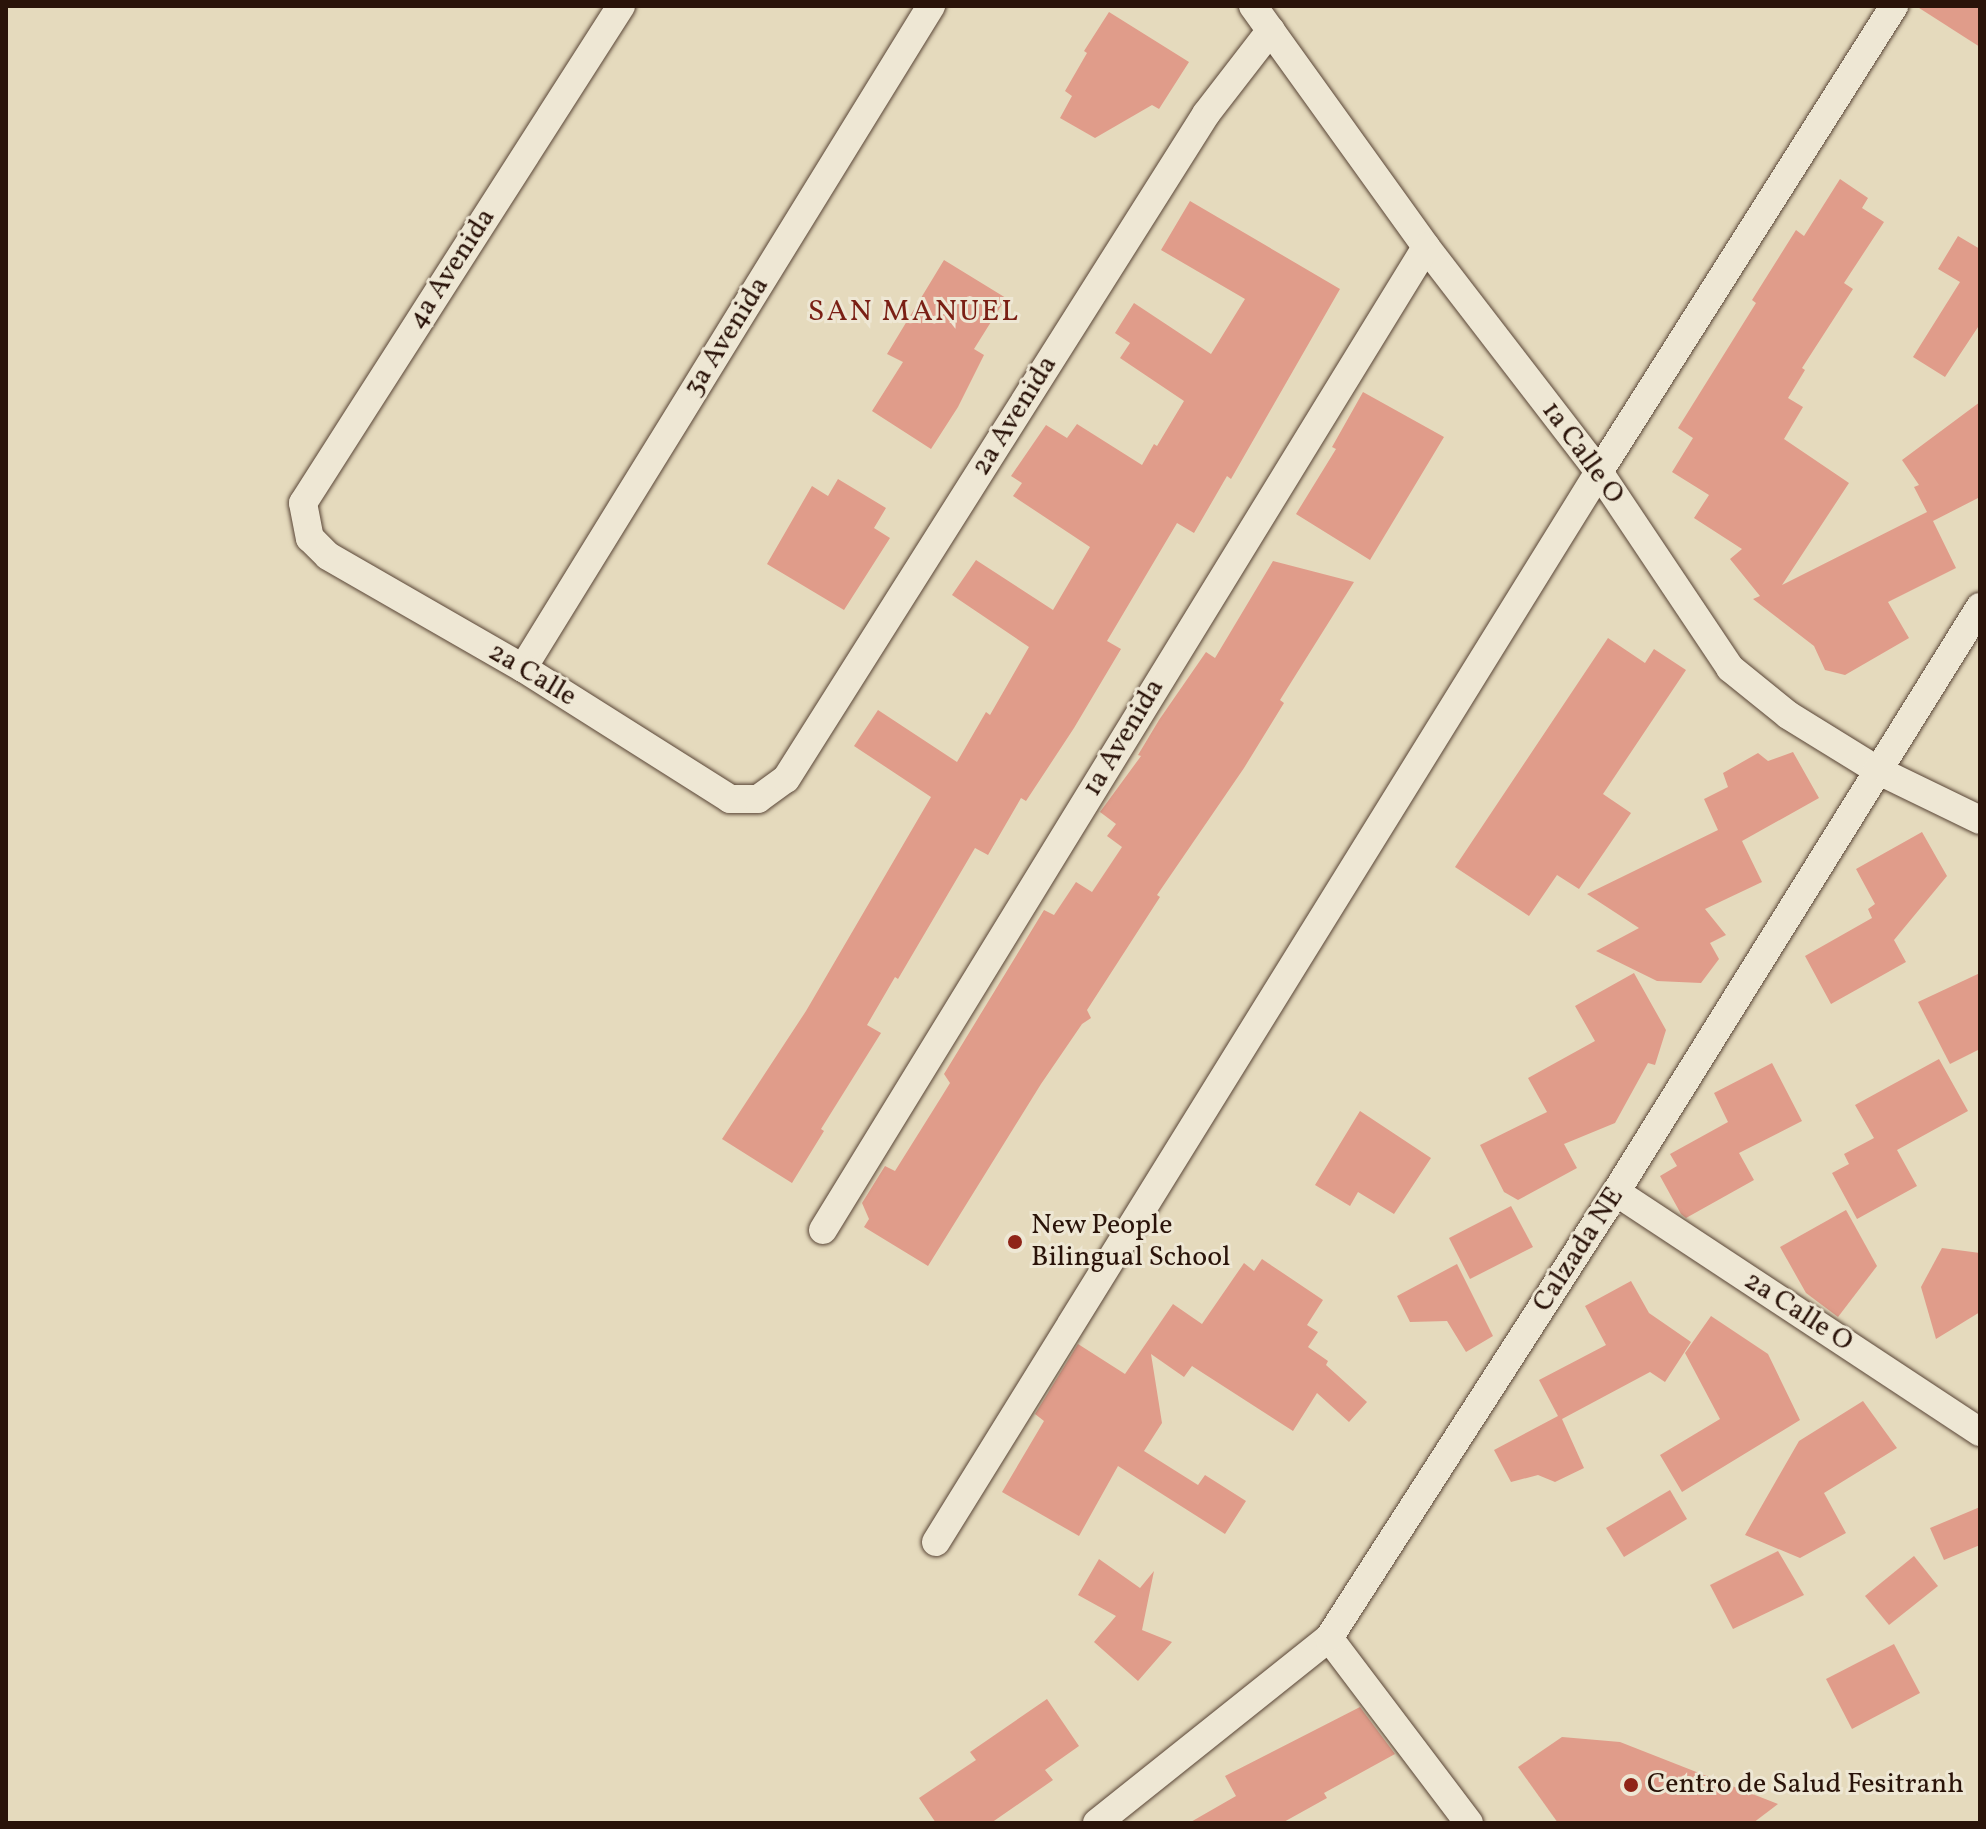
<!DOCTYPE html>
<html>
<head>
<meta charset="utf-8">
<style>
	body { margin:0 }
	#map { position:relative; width:1986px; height:1829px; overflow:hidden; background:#e5dabd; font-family:Vollkorn,serif }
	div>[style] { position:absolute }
	.building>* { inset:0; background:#e09c8a }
	.roads { filter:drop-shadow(0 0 2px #594536) drop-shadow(0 0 2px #594536) }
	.street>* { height:28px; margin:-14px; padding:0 14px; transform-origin:14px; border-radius:14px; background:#eee7d4 }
	.dots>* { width:22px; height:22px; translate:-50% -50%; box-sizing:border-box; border:4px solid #eee7d4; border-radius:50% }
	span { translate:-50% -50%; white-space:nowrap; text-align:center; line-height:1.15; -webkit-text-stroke:6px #eee7d4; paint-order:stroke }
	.street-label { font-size:28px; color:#2a1309 }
	.poi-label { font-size:28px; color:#2a1309 }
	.left { translate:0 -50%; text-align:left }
	.neighbourhood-label { font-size:30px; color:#7a1f14; letter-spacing:2px }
	.frame { position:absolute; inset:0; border:8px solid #2a1309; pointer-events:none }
</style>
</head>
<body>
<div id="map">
	<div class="building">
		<div style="clip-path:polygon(1916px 6px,1980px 6px,1980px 47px)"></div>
		<div style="clip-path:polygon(1109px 12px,1189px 62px,1159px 109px,1152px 105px,1095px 138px,1060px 118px,1072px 96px,1065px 91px,1087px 53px,1084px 51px)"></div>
		<div style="clip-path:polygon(1840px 179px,1868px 198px,1862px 208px,1884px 222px,1844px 283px,1853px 289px,1802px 368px,1805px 370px,1788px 398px,1803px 407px,1784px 439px,1849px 483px,1782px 585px,1927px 512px,1914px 487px,1919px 485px,1902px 460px,1980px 402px,1980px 497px,1933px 521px,1956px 568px,1888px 602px,1909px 638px,1845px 675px,1825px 670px,1814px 646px,1753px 599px,1760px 596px,1730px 559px,1742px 549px,1694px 518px,1709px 495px,1672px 472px,1693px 438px,1678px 428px,1756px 303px,1752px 300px,1796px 230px,1804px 236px)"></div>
		<div style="clip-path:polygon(1190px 201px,1340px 289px,1231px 479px,1227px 476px,1194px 533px,1177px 523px,1107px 641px,1121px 649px,1074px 728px,1026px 801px,1021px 798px,988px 855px,975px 848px,898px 979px,895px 977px,867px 1025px,881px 1033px,821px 1129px,824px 1131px,792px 1183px,722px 1139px,806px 1011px,931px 797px,854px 746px,878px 710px,957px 762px,986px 712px,990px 715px,1029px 647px,952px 595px,976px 560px,1053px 610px,1090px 547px,1013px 496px,1022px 483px,1011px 476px,1046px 425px,1067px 438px,1077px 424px,1142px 465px,1154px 444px,1157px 446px,1184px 401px,1120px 358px,1130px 343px,1115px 333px,1134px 303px,1211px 354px,1245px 299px,1161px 250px)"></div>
		<div style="clip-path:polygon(1958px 236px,1980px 249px,1980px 324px,1945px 377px,1913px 357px,1960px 282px,1938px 269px)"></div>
		<div style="clip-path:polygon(944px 260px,1006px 298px,974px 349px,984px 355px,958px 407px,931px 449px,872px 411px,903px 362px,887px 354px)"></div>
		<div style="clip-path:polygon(1363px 392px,1444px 437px,1370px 560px,1296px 514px,1336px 449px,1332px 447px)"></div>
		<div style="clip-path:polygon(838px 479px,886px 508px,874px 528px,890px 538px,844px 610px,767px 564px,812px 486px,828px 496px)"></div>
		<div style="clip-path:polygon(1273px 561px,1354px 582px,1280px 700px,1284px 703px,1244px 768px,1157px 895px,1160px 897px,1087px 1010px,1091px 1018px,1082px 1024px,1041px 1084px,928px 1266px,864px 1227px,869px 1219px,862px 1203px,885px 1166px,895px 1171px,942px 1096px,950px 1083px,944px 1074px,1044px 910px,1054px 915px,1076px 882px,1092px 892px,1122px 847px,1107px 836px,1116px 824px,1100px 812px,1141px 756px,1138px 755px,1159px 720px,1206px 652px,1215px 658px)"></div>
		<div style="clip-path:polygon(1608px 638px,1645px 663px,1654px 649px,1686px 670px,1603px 794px,1631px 813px,1579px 889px,1557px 875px,1529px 916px,1455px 867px)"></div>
		<div style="clip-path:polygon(1793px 752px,1819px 798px,1742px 841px,1762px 882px,1705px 909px,1726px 935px,1710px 943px,1719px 959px,1701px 983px,1657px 981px,1596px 951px,1639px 928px,1587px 894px,1718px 830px,1704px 799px,1728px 787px,1723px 773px,1758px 753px,1768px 761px)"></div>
		<div style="clip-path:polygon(1922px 832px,1947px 876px,1894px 940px,1906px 962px,1831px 1004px,1805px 956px,1872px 918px,1868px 909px,1875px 904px,1856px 869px)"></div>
		<div style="clip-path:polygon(1634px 973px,1666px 1030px,1655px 1065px,1648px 1063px,1615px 1123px,1564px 1144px,1577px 1168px,1518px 1200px,1504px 1192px,1480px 1145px,1547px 1112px,1528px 1078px,1595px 1041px,1575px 1006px)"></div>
		<div style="clip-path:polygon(1980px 973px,1980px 1049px,1950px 1064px,1918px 1002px)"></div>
		<div style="clip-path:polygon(1939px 1059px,1968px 1111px,1897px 1150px,1917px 1186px,1857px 1219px,1832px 1173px,1849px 1164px,1844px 1154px,1874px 1138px,1855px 1105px)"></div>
		<div style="clip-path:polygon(1772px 1063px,1802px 1121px,1739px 1153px,1754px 1180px,1686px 1218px,1681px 1214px,1660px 1176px,1677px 1166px,1670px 1154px,1728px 1122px,1714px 1093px)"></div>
		<div style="clip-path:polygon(1360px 1111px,1431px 1158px,1394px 1214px,1358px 1192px,1350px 1206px,1315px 1185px)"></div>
		<div style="clip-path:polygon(1511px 1206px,1533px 1247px,1470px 1279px,1449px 1238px)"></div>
		<div style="clip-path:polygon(1846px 1210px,1877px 1266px,1838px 1317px,1806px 1293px,1780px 1247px)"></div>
		<div style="clip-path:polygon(1942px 1248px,1980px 1253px,1980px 1312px,1936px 1339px,1921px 1287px)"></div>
		<div style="clip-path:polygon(1262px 1259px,1323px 1300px,1307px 1325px,1318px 1332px,1308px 1347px,1328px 1361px,1326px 1365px,1367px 1402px,1349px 1422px,1317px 1393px,1293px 1431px,1192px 1366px,1184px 1377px,1151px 1354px,1162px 1423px,1144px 1451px,1198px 1485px,1205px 1475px,1246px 1501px,1225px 1534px,1118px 1466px,1079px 1536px,1002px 1492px,1044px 1421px,1035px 1414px,1078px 1344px,1125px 1374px,1173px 1304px,1202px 1324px,1244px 1263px,1254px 1271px)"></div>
		<div style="clip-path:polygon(1457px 1264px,1493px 1336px,1466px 1352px,1447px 1321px,1410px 1322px,1397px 1296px)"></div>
		<div style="clip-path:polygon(1631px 1281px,1649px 1313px,1691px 1342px,1665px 1382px,1650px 1372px,1562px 1419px,1584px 1468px,1555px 1482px,1538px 1475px,1511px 1482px,1494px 1450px,1558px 1416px,1539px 1380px,1606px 1345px,1585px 1306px)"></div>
		<div style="clip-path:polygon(1711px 1316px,1768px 1354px,1800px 1420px,1682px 1492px,1660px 1455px,1720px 1419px,1685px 1353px)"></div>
		<div style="clip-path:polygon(1863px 1401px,1897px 1448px,1824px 1493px,1846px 1533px,1800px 1558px,1745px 1535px,1799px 1441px)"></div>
		<div style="clip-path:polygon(1670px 1490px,1687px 1519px,1624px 1557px,1606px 1528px)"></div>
		<div style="clip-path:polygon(1980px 1507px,1980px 1545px,1944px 1560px,1930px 1528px)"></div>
		<div style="clip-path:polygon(1778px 1551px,1804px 1595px,1733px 1629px,1710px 1585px)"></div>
		<div style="clip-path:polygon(1914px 1556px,1938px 1586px,1889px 1625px,1865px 1596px)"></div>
		<div style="clip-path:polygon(1099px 1559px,1140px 1588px,1154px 1571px,1142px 1630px,1172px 1642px,1138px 1681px,1094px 1642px,1116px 1616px,1078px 1595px)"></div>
		<div style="clip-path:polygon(1894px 1644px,1920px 1693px,1852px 1729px,1826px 1679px)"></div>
		<div style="clip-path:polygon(1047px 1699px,1079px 1746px,1045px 1770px,1053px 1780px,991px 1823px,936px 1823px,919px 1798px,976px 1760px,970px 1752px)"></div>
		<div style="clip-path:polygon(1360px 1707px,1395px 1754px,1324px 1793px,1327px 1798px,1282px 1823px,1189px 1823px,1236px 1796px,1225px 1776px)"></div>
		<div style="clip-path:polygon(1562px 1737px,1620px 1742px,1778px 1804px,1753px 1823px,1558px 1823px,1518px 1767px)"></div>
	</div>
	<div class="roads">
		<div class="street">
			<div style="left:621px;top:6px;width:590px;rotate:122.61deg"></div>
			<div style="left:303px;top:503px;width:36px;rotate:79deg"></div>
			<div style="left:310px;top:538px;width:25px;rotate:45deg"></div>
			<div style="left:328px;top:556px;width:225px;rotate:29.9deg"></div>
			<div style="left:523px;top:668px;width:245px;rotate:32.3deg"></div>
			<div style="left:730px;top:799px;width:28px"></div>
			<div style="left:758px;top:799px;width:34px;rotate:-36deg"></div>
			<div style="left:786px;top:779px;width:787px;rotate:-57.72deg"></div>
			<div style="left:1206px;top:114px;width:106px;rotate:-52.3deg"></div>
			<div style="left:1253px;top:6px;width:297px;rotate:54.3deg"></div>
			<div style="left:1426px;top:247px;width:284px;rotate:52.4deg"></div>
			<div style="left:1599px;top:472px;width:236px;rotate:56.2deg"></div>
			<div style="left:1730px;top:668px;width:75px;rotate:39deg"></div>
			<div style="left:1788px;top:715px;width:105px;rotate:31.7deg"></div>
			<div style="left:1877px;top:770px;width:114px;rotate:25.9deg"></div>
			<div style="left:523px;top:668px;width:778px;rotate:-58.35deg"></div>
			<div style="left:1616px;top:1192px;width:436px;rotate:33.4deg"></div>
			<div style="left:823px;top:1230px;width:1153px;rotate:-58.47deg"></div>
			<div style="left:936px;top:1542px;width:1259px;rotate:-58.22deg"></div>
			<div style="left:1599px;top:472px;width:552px;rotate:-57.66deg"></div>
			<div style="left:1329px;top:1638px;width:232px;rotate:52.9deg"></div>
			<div style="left:1097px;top:1823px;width:297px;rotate:-38.6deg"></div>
			<div style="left:1329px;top:1638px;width:530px;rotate:-57.24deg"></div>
			<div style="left:1616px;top:1192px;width:689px;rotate:-58.11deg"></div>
		</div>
	</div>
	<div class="dots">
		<div style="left:1015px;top:1242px;background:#8f2418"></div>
		<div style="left:1631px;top:1785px;background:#8f2418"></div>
	</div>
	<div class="street-label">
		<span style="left:452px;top:269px;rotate:-57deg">4a Avenida</span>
		<span style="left:727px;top:337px;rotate:-58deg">3a Avenida</span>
		<span style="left:1015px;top:416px;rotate:-58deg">2a Avenida</span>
		<span style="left:1582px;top:453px;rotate:54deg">1a Calle O</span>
		<span style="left:532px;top:675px;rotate:31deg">2a Calle</span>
		<span style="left:1124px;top:738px;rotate:-59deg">1a Avenida</span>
		<span style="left:1579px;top:1250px;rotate:-57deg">Calzada NE</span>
		<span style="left:1798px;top:1312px;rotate:33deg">2a Calle O</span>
	</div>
	<div class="poi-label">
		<span class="left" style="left:1031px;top:1242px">New People<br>Bilingual School</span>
		<span class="left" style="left:1647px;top:1785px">Centro de Salud Fesitranh</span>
	</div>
	<div class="neighbourhood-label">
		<span style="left:914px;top:312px">SAN MANUEL</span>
	</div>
	<div class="frame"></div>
</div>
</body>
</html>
